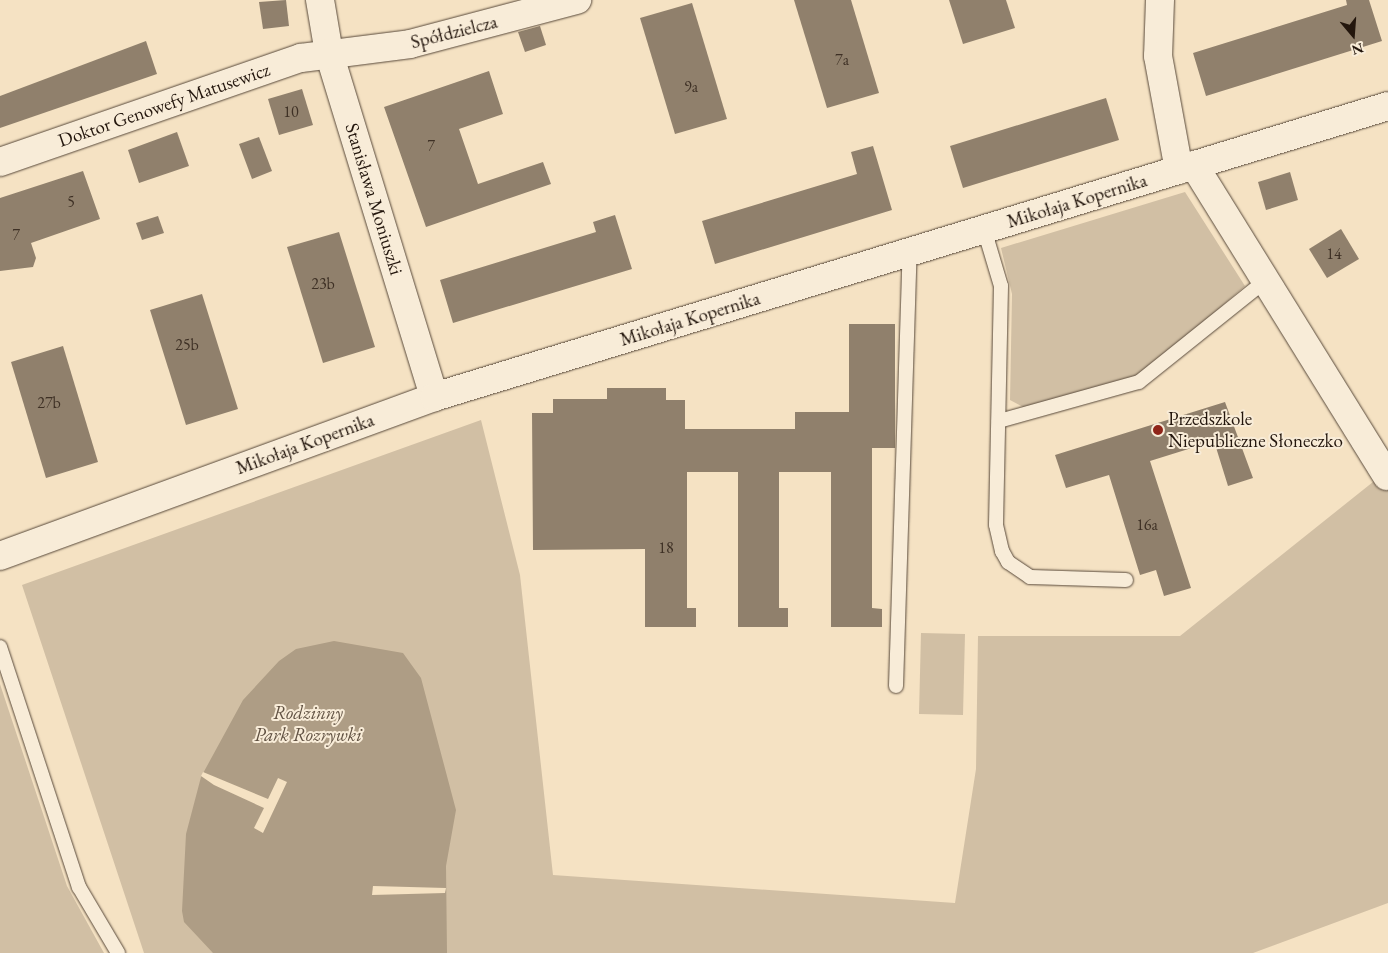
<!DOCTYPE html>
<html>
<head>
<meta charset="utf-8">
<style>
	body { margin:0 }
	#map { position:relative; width:1388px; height:953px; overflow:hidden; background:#f5e2c3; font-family:"EB Garamond",serif }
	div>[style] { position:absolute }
	.green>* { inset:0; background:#d1bfa4 }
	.water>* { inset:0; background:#ae9d85 }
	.pier>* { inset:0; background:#f5e2c3 }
	.building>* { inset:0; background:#90806c }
	.roads { filter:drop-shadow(0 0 1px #58493a) drop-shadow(0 0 1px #58493a) }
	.lane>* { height:14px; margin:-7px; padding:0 7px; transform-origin:7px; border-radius:7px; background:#f8ecd8 }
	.street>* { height:28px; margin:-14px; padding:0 14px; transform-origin:14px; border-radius:14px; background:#f8ecd8 }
	.dots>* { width:14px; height:14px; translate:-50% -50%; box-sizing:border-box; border:2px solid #f8ecd8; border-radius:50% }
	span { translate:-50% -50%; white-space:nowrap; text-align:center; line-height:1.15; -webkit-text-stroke:4px #f8ecd8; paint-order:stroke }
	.number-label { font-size:16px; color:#3e3025 }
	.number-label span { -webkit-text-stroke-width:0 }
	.street-label { font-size:19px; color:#23160d }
	.poi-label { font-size:19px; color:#23160d }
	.left { translate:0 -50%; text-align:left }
	.park-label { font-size:19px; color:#605142; font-style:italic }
	.north { position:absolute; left:1328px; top:10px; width:50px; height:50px; -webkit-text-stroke:4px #f8ecd8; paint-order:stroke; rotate:162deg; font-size:14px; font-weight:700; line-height:20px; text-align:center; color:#23160d }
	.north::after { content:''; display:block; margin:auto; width:18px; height:22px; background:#23160d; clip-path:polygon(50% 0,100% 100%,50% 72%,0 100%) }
</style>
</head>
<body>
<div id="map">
	<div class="green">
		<div style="clip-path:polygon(1185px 192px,1245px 286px,1141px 376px,1029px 410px,1010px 400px,1012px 294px,1001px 248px)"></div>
		<div style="clip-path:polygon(481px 420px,520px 575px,553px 875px,955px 903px,976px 769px,978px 636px,1180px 636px,1388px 470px,1388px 903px,1253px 953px,144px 953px,22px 585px)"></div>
		<div style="clip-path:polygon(921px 633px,965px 634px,963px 715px,919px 714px)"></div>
		<div style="clip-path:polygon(0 684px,67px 886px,104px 953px,0 953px)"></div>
	</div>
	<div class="water">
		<div style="clip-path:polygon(334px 641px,403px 653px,421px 678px,456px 810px,446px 866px,447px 953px,213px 953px,184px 922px,182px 911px,186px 834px,201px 777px,243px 700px,279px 661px,296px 649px)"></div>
	</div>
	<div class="pier">
		<div style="clip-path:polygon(203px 772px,268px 799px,278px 778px,287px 782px,263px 833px,254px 828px,264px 808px,214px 785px,201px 776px)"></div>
		<div style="clip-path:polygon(373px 886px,446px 888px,445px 893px,372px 895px)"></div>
	</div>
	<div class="building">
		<div style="clip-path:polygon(286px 0,289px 26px,263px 29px,259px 2px)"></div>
		<div style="clip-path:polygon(794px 0,851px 0,879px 93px,827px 108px)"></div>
		<div style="clip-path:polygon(949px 0,1006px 0,1015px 28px,963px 44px)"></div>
		<div style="clip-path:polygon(1346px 0,1369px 0,1382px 41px,1206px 96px,1193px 53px,1347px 5px)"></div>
		<div style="clip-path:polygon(692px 3px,727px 119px,675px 134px,640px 18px)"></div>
		<div style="clip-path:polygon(540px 26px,546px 45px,525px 52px,518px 32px)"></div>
		<div style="clip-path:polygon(146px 41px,157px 74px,0 128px,0 96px)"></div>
		<div style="clip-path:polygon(489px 71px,503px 114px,459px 129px,478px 184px,543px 162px,551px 184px,426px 227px,384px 107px)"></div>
		<div style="clip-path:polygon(302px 89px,313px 125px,279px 135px,268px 99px)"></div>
		<div style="clip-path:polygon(1106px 98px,1119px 140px,963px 188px,950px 146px)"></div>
		<div style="clip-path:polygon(177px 132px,189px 166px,139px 183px,128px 150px)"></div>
		<div style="clip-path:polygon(259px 137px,272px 171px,252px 179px,239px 144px)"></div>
		<div style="clip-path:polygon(873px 146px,892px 210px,715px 264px,702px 221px,857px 174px,851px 152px)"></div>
		<div style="clip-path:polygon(83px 171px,100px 219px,31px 243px,36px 258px,33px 267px,0 271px,0 198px)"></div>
		<div style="clip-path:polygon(1290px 172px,1298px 200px,1266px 210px,1258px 182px)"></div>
		<div style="clip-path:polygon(615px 215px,632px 269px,453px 323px,440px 280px,596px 232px,593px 222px)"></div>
		<div style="clip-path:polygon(158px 216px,164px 233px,142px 240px,136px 223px)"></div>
		<div style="clip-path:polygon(1341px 229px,1359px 259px,1327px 278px,1309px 249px)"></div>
		<div style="clip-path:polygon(339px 232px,375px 347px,323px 363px,287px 247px)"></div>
		<div style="clip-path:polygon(202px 294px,238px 409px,186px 425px,150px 310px)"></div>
		<div style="clip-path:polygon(849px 324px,895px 324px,895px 448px,872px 448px,872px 608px,882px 609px,882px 627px,831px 627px,831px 472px,779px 472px,779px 608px,788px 608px,788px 627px,738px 627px,738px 472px,687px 472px,687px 608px,696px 608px,696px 627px,645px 627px,645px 549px,533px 550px,532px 413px,553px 413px,553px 399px,607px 399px,607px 388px,666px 388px,666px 400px,685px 400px,685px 429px,795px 429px,795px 412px,849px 412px)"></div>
		<div style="clip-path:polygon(63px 346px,98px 462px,46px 478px,11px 362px)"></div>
		<div style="clip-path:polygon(1225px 402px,1253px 478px,1228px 486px,1214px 441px,1150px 461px,1191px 588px,1164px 596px,1156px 570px,1140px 575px,1109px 475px,1066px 488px,1055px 455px)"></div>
	</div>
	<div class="roads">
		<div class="lane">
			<div style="left:984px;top:229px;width:59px;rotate:73.4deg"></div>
			<div style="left:1001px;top:286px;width:239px;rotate:91.2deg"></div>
			<div style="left:996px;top:525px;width:27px;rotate:77deg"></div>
			<div style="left:1002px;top:551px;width:13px;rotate:61deg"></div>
			<div style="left:1008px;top:562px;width:27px;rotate:34deg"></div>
			<div style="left:1030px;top:577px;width:96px;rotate:1.8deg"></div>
			<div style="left:999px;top:421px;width:145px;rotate:-15.6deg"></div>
			<div style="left:1139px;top:382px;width:160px;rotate:-38.7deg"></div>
			<div style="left:0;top:647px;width:253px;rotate:71.8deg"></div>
			<div style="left:79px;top:887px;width:77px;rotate:59.4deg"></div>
			<div style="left:896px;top:686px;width:435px;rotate:-88.2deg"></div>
		</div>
		<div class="street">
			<div style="left:320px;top:0;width:54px;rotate:80.4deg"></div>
			<div style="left:329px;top:53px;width:360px;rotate:73deg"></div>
			<div style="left:1160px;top:0;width:56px;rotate:92deg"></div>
			<div style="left:1158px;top:56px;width:116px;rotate:79.6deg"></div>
			<div style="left:0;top:162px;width:318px;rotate:-19.1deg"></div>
			<div style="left:301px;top:58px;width:110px;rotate:-7.3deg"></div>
			<div style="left:410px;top:44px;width:173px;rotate:-14.8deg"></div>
			<div style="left:1194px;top:165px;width:366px;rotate:58.2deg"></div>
			<div style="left:0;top:556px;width:462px;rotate:-20.1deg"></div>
			<div style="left:434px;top:397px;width:997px;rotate:-16.96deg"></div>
		</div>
	</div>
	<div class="dots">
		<div style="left:1158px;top:430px;background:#8f2418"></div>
	</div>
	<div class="number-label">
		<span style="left:842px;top:60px">7a</span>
		<span style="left:691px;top:87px">9a</span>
		<span style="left:291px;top:112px">10</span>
		<span style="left:431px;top:146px">7</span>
		<span style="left:71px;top:202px">5</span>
		<span style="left:16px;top:235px">7</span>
		<span style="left:1334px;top:254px">14</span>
		<span style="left:323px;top:284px">23b</span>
		<span style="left:187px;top:345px">25b</span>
		<span style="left:49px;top:403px">27b</span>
		<span style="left:1147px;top:525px">16a</span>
		<span style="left:666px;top:548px">18</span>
	</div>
	<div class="street-label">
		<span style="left:454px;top:32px;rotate:-14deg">Spółdzielcza</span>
		<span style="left:164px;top:105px;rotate:-19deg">Doktor Genowefy Matusewicz</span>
		<span style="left:374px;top:199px;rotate:73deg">Stanisława Moniuszki</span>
		<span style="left:1077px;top:201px;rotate:-17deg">Mikołaja Kopernika</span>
		<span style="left:690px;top:319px;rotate:-17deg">Mikołaja Kopernika</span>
		<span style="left:305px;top:444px;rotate:-20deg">Mikołaja Kopernika</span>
	</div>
	<div class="poi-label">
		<span class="left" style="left:1168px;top:430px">Przedszkole<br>Niepubliczne Słoneczko</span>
	</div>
	<div class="park-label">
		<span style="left:308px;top:724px">Rodzinny<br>Park Rozrywki</span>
	</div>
	<div class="north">N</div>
</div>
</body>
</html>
